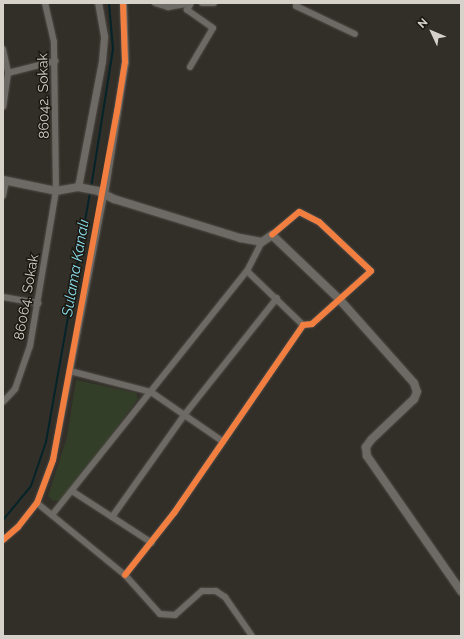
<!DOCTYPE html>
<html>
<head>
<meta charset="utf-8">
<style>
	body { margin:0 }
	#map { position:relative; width:464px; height:639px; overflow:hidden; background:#322e28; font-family:Raleway,sans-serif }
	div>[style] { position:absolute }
	.green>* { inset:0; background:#333e28 }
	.stream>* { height:2px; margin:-1px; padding:0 1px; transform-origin:1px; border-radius:1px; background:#042429 }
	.roads { filter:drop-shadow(0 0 1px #4f4b46) drop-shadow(0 0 1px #4f4b46) }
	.minor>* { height:6px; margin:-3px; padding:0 3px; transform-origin:3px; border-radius:3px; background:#6d6964 }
	.tertiary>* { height:7px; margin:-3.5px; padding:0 3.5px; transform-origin:3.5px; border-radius:3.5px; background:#6d6964 }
	.secondary>* { height:8px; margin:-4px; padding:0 4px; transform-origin:4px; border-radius:4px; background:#6d6964 }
	.cycleway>* { height:6px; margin:-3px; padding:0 3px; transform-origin:3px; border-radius:3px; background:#f27e40 }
	span { translate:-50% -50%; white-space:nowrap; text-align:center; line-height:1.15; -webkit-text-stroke:3px #1b1812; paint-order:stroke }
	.street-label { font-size:14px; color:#d6d1c9 }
	.water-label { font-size:15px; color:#89daea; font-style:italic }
	.frame { position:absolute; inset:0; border:4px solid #d6d1c9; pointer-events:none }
	.north { position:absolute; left:412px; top:12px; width:40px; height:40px; -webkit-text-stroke:3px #1b1812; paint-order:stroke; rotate:314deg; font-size:11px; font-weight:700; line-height:16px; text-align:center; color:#d6d1c9 }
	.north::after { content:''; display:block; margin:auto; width:14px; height:18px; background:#d6d1c9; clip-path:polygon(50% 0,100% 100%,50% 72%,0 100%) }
</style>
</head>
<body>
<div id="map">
	<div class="green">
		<div style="clip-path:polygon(76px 380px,136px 393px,138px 399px,62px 500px,53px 501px,48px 496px,67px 437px)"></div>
	</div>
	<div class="stream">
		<div style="left:91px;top:188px;width:141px;rotate:-81deg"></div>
		<div style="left:113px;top:49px;width:46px;rotate:-95deg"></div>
		<div style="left:3px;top:520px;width:44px;rotate:-50.5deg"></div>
		<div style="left:31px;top:486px;width:46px;rotate:-71.2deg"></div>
		<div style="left:46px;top:442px;width:254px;rotate:-80deg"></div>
	</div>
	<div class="roads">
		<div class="minor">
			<div style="left:155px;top:3px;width:14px;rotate:17deg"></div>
			<div style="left:168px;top:7px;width:22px;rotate:-10deg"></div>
			<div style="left:202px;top:3px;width:12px"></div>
			<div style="left:297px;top:3px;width:3px;rotate:108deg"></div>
			<div style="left:296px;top:6px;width:65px;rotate:25.4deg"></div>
			<div style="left:3px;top:49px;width:25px;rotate:78deg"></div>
			<div style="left:8px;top:73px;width:34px;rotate:98deg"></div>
			<div style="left:190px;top:67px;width:45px;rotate:-59.5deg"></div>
			<div style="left:213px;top:28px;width:32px;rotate:-145deg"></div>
			<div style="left:187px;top:10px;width:8px;rotate:-60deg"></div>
			<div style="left:8px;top:73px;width:49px;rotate:-14.3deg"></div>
			<div style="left:3px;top:196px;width:15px;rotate:-79deg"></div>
			<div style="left:247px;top:271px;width:78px;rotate:44deg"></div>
			<div style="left:3px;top:297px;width:36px;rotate:10deg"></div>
			<div style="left:70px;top:371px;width:84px;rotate:14.5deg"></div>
			<div style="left:151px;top:392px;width:86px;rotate:34.6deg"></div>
			<div style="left:3px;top:402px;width:18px;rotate:-47deg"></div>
			<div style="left:15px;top:389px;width:46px;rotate:-70.8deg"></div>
			<div style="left:30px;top:346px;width:157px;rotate:-80.5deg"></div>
			<div style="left:56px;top:191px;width:149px;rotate:-90.8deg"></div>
			<div style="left:54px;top:42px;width:40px;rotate:-103deg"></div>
			<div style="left:72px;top:491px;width:95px;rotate:33deg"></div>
			<div style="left:37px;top:503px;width:114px;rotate:39.3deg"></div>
			<div style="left:125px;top:575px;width:52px;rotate:48.1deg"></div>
			<div style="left:160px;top:614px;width:15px;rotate:4deg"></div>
			<div style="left:175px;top:615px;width:36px;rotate:-42deg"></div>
			<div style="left:202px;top:591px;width:14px"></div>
			<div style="left:216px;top:591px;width:11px;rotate:34deg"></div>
			<div style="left:225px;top:597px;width:47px;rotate:55.3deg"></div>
			<div style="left:52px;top:515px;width:312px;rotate:-51.4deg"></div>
			<div style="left:247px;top:271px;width:33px;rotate:-63deg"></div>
			<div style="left:112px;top:517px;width:126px;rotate:-54.7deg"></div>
			<div style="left:185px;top:414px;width:148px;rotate:-51.6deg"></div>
			<div style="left:3px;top:540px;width:20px;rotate:-41deg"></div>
			<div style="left:18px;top:527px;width:31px;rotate:-52deg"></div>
			<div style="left:37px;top:503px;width:46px;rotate:-69.6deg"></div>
			<div style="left:53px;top:460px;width:271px;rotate:-79.1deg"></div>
			<div style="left:125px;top:575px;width:79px;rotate:-51.7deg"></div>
			<div style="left:174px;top:513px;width:228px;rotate:-55.5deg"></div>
			<div style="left:303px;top:325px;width:9px;rotate:-6deg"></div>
			<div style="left:312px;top:324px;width:79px;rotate:-41.9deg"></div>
			<div style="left:371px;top:271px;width:71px;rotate:-136.7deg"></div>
			<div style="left:319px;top:222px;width:22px;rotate:-153deg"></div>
			<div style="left:299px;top:212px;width:35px;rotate:140deg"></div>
		</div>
		<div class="tertiary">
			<div style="left:78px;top:187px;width:128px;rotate:-79.2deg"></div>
			<div style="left:102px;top:61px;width:25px;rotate:-85deg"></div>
			<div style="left:104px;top:36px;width:34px;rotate:-100deg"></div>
			<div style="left:104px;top:194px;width:134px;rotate:-81deg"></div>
			<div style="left:125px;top:62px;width:59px;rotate:-91.9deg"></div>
		</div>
		<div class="secondary">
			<div style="left:3px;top:180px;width:54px;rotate:11.7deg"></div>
			<div style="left:56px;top:191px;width:22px;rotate:-10deg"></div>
			<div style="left:78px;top:187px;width:20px;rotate:11deg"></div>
			<div style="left:98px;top:191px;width:18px;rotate:27deg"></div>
			<div style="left:114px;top:199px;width:132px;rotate:17.2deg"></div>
			<div style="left:240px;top:238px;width:22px;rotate:10deg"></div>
			<div style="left:262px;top:242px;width:12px;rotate:-35deg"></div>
			<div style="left:272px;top:235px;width:94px;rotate:43.7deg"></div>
			<div style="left:340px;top:300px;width:111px;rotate:48.3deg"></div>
			<div style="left:414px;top:383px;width:9px;rotate:72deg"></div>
			<div style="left:417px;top:392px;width:8px;rotate:113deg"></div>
			<div style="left:414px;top:399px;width:59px;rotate:136.4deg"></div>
			<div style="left:371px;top:440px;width:9px;rotate:126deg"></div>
			<div style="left:366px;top:447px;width:9px;rotate:84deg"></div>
			<div style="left:367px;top:456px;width:165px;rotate:55.2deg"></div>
		</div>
	</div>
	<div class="cycleway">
		<div style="left:3px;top:540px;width:20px;rotate:-41deg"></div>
		<div style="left:18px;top:527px;width:31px;rotate:-52deg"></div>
		<div style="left:37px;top:503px;width:46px;rotate:-69.6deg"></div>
		<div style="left:53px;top:460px;width:354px;rotate:-79.6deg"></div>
		<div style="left:117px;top:112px;width:51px;rotate:-80.9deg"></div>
		<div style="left:125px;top:62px;width:59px;rotate:-91.9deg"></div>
		<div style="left:125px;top:575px;width:79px;rotate:-51.7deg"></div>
		<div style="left:174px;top:513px;width:228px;rotate:-55.5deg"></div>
		<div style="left:303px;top:325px;width:9px;rotate:-6deg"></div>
		<div style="left:312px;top:324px;width:79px;rotate:-41.9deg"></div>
		<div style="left:371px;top:271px;width:71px;rotate:-136.7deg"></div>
		<div style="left:319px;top:222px;width:22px;rotate:-153deg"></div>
		<div style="left:299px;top:212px;width:35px;rotate:140deg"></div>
	</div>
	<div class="street-label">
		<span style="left:43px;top:96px;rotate:-91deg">86042. Sokak</span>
		<span style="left:26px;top:297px;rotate:-80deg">86064. Sokak</span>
	</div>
	<div class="water-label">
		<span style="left:76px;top:268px;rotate:-80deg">Sulama Kanalı</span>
	</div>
	<div class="frame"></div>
	<div class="north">N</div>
</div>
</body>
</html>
